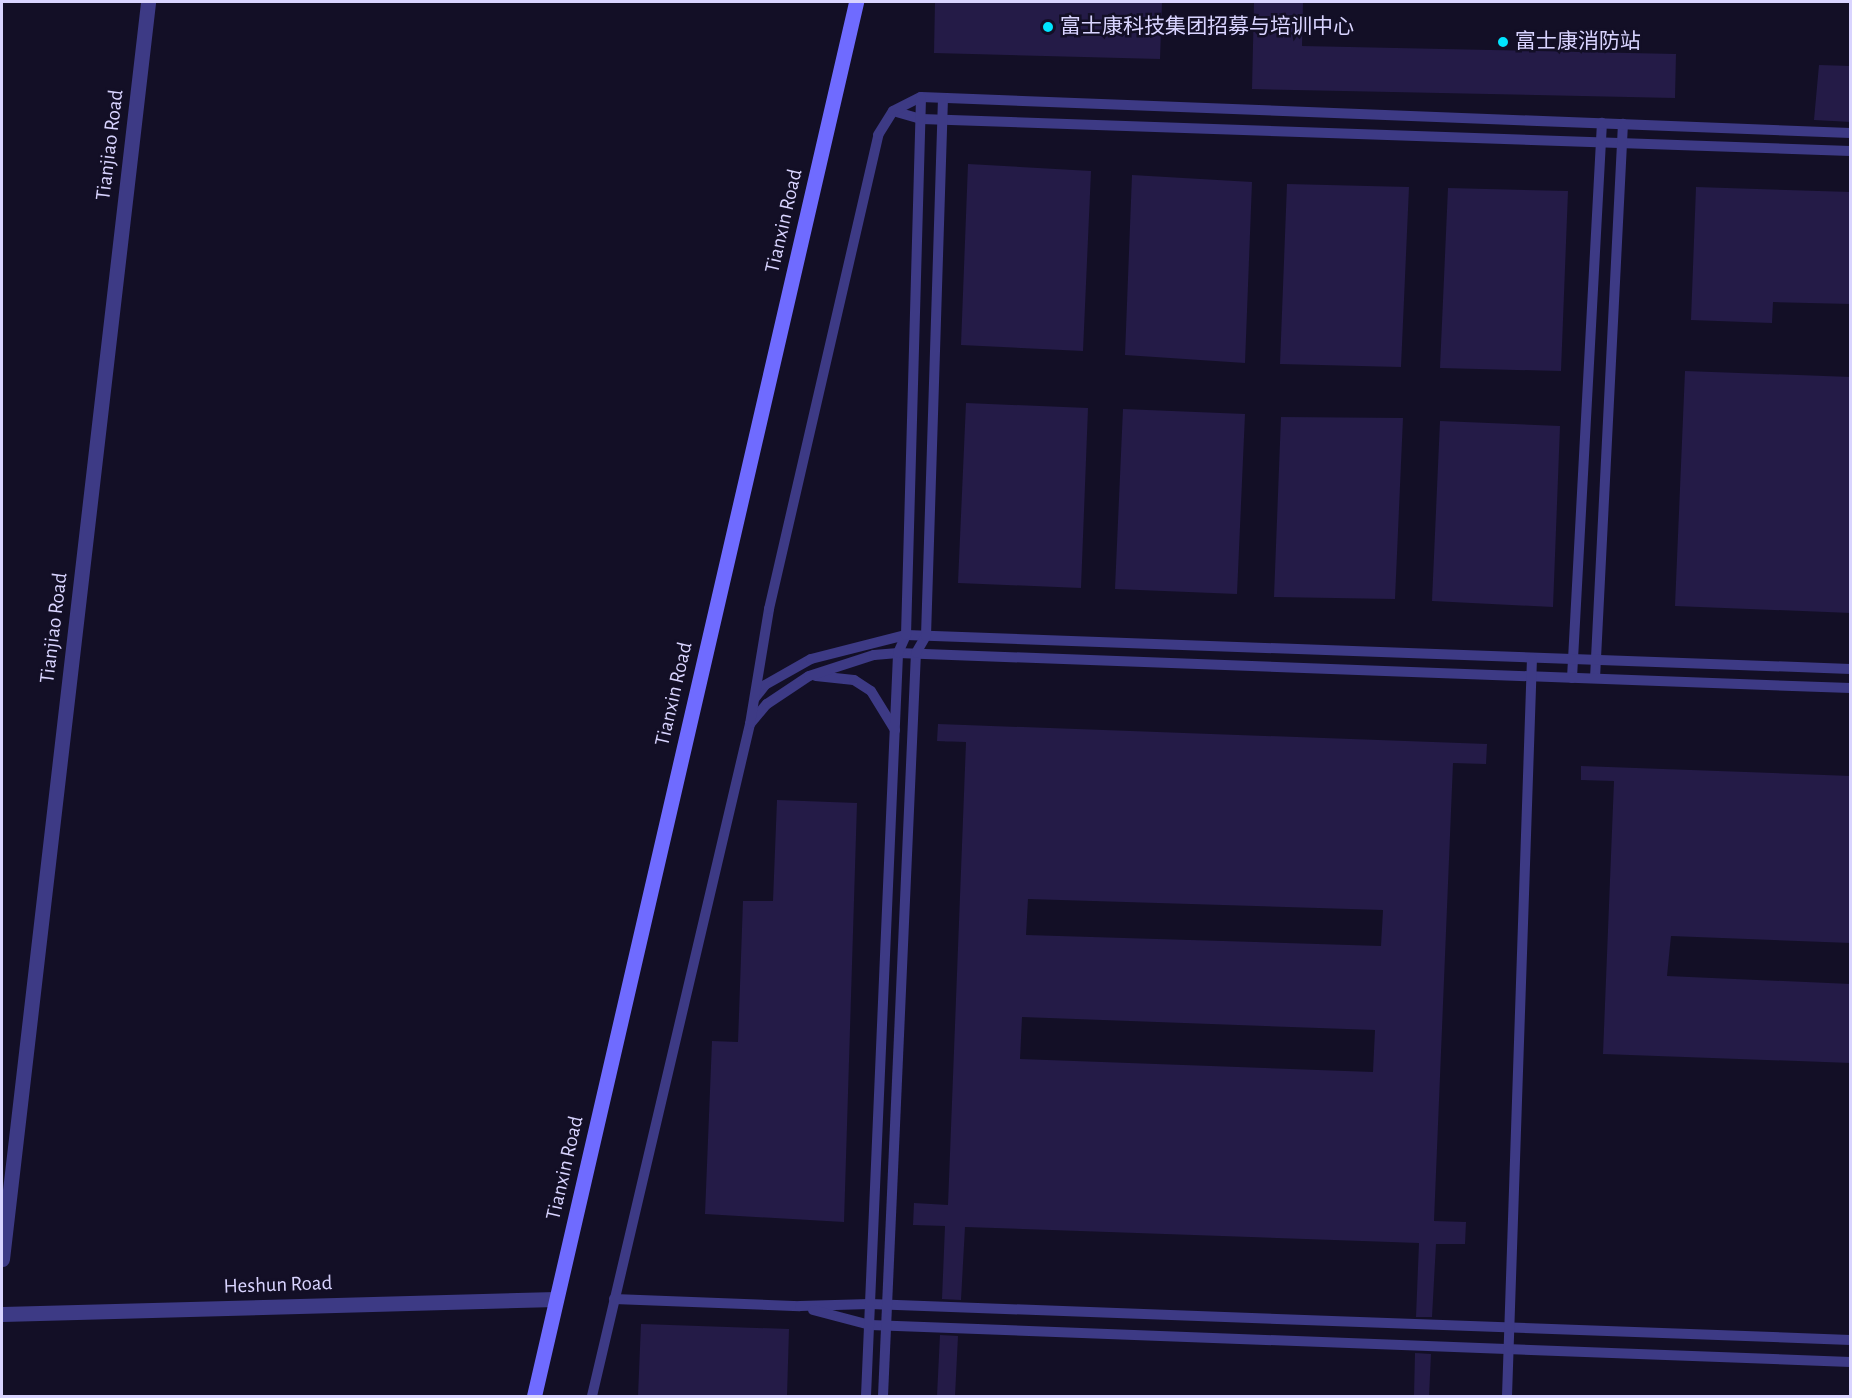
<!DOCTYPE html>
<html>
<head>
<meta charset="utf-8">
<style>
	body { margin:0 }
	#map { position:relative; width:1852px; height:1398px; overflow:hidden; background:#130f26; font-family:"Alegreya Sans","Noto Sans SC",sans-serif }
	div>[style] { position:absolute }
	.building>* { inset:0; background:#241b47 }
	.lane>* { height:10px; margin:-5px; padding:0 5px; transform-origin:5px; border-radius:5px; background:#3d3a85 }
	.street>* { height:15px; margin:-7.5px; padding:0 7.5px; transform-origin:7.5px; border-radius:7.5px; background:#3d3a85 }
	.secondary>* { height:15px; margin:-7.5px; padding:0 7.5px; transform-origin:7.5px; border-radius:7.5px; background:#6f6bff }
	.dots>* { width:16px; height:16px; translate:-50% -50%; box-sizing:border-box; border:3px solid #130f26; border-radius:50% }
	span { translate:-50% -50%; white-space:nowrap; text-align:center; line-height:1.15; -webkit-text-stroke:5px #130f26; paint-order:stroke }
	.poi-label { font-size:21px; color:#d9d4ff }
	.left { translate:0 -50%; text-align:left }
	.street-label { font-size:21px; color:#d9d4ff }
	.frame { position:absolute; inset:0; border:3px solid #d9d4ff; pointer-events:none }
</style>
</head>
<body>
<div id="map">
	<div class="building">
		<div style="clip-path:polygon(935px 2px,1162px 2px,1160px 59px,934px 53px)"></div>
		<div style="clip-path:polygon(1254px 2px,1303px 2px,1302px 46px,1676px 54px,1675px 98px,1252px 89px)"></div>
		<div style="clip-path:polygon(1819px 65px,1851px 66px,1851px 122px,1814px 120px)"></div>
		<div style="clip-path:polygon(968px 164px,1091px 171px,1083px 351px,961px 345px)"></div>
		<div style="clip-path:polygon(1132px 175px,1252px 182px,1245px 363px,1125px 355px)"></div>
		<div style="clip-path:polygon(1287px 184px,1409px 187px,1401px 367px,1280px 364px)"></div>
		<div style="clip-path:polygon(1696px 187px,1851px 192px,1851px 304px,1773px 302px,1772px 323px,1691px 320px)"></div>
		<div style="clip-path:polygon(1448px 188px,1568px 191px,1561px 371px,1440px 368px)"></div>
		<div style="clip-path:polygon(1685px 371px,1851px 377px,1851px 613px,1675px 606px)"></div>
		<div style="clip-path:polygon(966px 403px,1088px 408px,1081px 588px,958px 583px)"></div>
		<div style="clip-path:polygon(1123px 409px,1245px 414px,1237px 594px,1115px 589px)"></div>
		<div style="clip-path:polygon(1281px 417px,1403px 418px,1395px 599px,1274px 597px)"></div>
		<div style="clip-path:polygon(1440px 421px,1560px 426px,1553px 607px,1432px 601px)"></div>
		<div style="clip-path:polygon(evenodd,938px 724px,1487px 744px,1486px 764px,1453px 763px,1434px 1221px,1466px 1222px,1465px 1244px,1436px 1244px,1432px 1317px,1416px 1317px,1419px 1243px,965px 1227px,961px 1300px,942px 1299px,945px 1226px,913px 1225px,914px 1203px,948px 1205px,966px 742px,937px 741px,938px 724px,1028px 899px,1383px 910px,1381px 946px,1026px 935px,1028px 899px,938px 724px,1022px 1017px,1375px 1030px,1373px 1072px,1020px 1059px,1022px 1017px)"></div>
		<div style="clip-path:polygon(1581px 766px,1851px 776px,1851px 943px,1671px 936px,1667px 976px,1851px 984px,1851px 1063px,1603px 1054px,1614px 781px,1581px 780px)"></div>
		<div style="clip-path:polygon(777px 800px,857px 803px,844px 1222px,705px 1214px,712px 1041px,738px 1042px,743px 901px,773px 901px)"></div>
		<div style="clip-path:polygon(641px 1324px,789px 1329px,787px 1396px,638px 1396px)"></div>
		<div style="clip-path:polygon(940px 1335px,958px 1336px,955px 1396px,937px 1396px)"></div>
		<div style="clip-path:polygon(1415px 1353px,1431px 1354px,1429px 1396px,1414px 1396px)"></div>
	</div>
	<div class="lane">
		<div style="left:893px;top:111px;width:29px;rotate:16deg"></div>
		<div style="left:921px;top:119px;width:930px;rotate:1.97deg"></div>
		<div style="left:816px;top:676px;width:38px;rotate:6deg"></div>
		<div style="left:854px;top:680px;width:20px;rotate:33deg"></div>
		<div style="left:871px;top:691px;width:46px;rotate:58.4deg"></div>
		<div style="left:1572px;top:678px;width:556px;rotate:-86.91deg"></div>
		<div style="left:1595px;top:678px;width:555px;rotate:-87.11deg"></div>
		<div style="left:755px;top:698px;width:16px;rotate:-52deg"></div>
		<div style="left:765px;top:685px;width:53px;rotate:-29.5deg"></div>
		<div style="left:811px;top:659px;width:98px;rotate:-14.2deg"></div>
		<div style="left:906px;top:635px;width:945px;rotate:2.06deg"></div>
		<div style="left:750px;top:724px;width:26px;rotate:-50deg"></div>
		<div style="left:767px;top:704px;width:50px;rotate:-33.7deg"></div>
		<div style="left:809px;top:676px;width:68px;rotate:-17.9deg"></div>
		<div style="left:874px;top:655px;width:24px;rotate:-5deg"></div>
		<div style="left:898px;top:653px;width:953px;rotate:2.11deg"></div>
		<div style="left:614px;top:1299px;width:186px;rotate:2.2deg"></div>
		<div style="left:800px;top:1306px;width:70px;rotate:-1.6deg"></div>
		<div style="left:870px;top:1304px;width:981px;rotate:2.1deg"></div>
		<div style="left:813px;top:1310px;width:59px;rotate:14.7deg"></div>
		<div style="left:870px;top:1325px;width:981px;rotate:2.16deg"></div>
		<div style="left:592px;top:1396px;width:690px;rotate:-76.77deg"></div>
		<div style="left:750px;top:724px;width:117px;rotate:-80.6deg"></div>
		<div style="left:769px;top:609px;width:486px;rotate:-77deg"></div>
		<div style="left:878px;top:135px;width:28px;rotate:-58deg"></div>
		<div style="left:893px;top:111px;width:31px;rotate:-27deg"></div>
		<div style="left:921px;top:97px;width:930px;rotate:2.22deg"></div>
		<div style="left:866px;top:1396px;width:744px;rotate:-87.53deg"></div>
		<div style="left:898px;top:653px;width:20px;rotate:-66deg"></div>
		<div style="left:906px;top:635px;width:538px;rotate:-88.4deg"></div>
		<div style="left:883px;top:1396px;width:744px;rotate:-87.46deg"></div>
		<div style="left:916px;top:653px;width:20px;rotate:-60deg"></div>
		<div style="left:926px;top:636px;width:538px;rotate:-88.19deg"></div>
		<div style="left:1507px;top:1396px;width:738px;rotate:-88.06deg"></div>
	</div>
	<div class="street">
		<div style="left:2px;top:1259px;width:1265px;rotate:-83.37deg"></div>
		<div style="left:2px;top:1314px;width:554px;rotate:-1.55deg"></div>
	</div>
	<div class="secondary">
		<div style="left:534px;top:1396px;width:1431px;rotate:-76.99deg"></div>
	</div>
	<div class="dots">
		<div style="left:1048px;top:27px;background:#00e5ff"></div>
		<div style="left:1503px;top:42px;background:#00e5ff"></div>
	</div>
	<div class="poi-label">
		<span class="left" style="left:1060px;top:27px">富士康科技集团招募与培训中心</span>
		<span class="left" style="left:1515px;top:42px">富士康消防站</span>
	</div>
	<div class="street-label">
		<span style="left:110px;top:145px;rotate:-83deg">Tianjiao Road</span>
		<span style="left:784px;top:221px;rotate:-77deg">Tianxin Road</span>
		<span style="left:54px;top:628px;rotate:-83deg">Tianjiao Road</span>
		<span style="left:674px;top:694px;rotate:-77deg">Tianxin Road</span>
		<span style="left:565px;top:1168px;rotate:-77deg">Tianxin Road</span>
		<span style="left:278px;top:1285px;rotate:-2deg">Heshun Road</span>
	</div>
	<div class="frame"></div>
</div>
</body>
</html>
